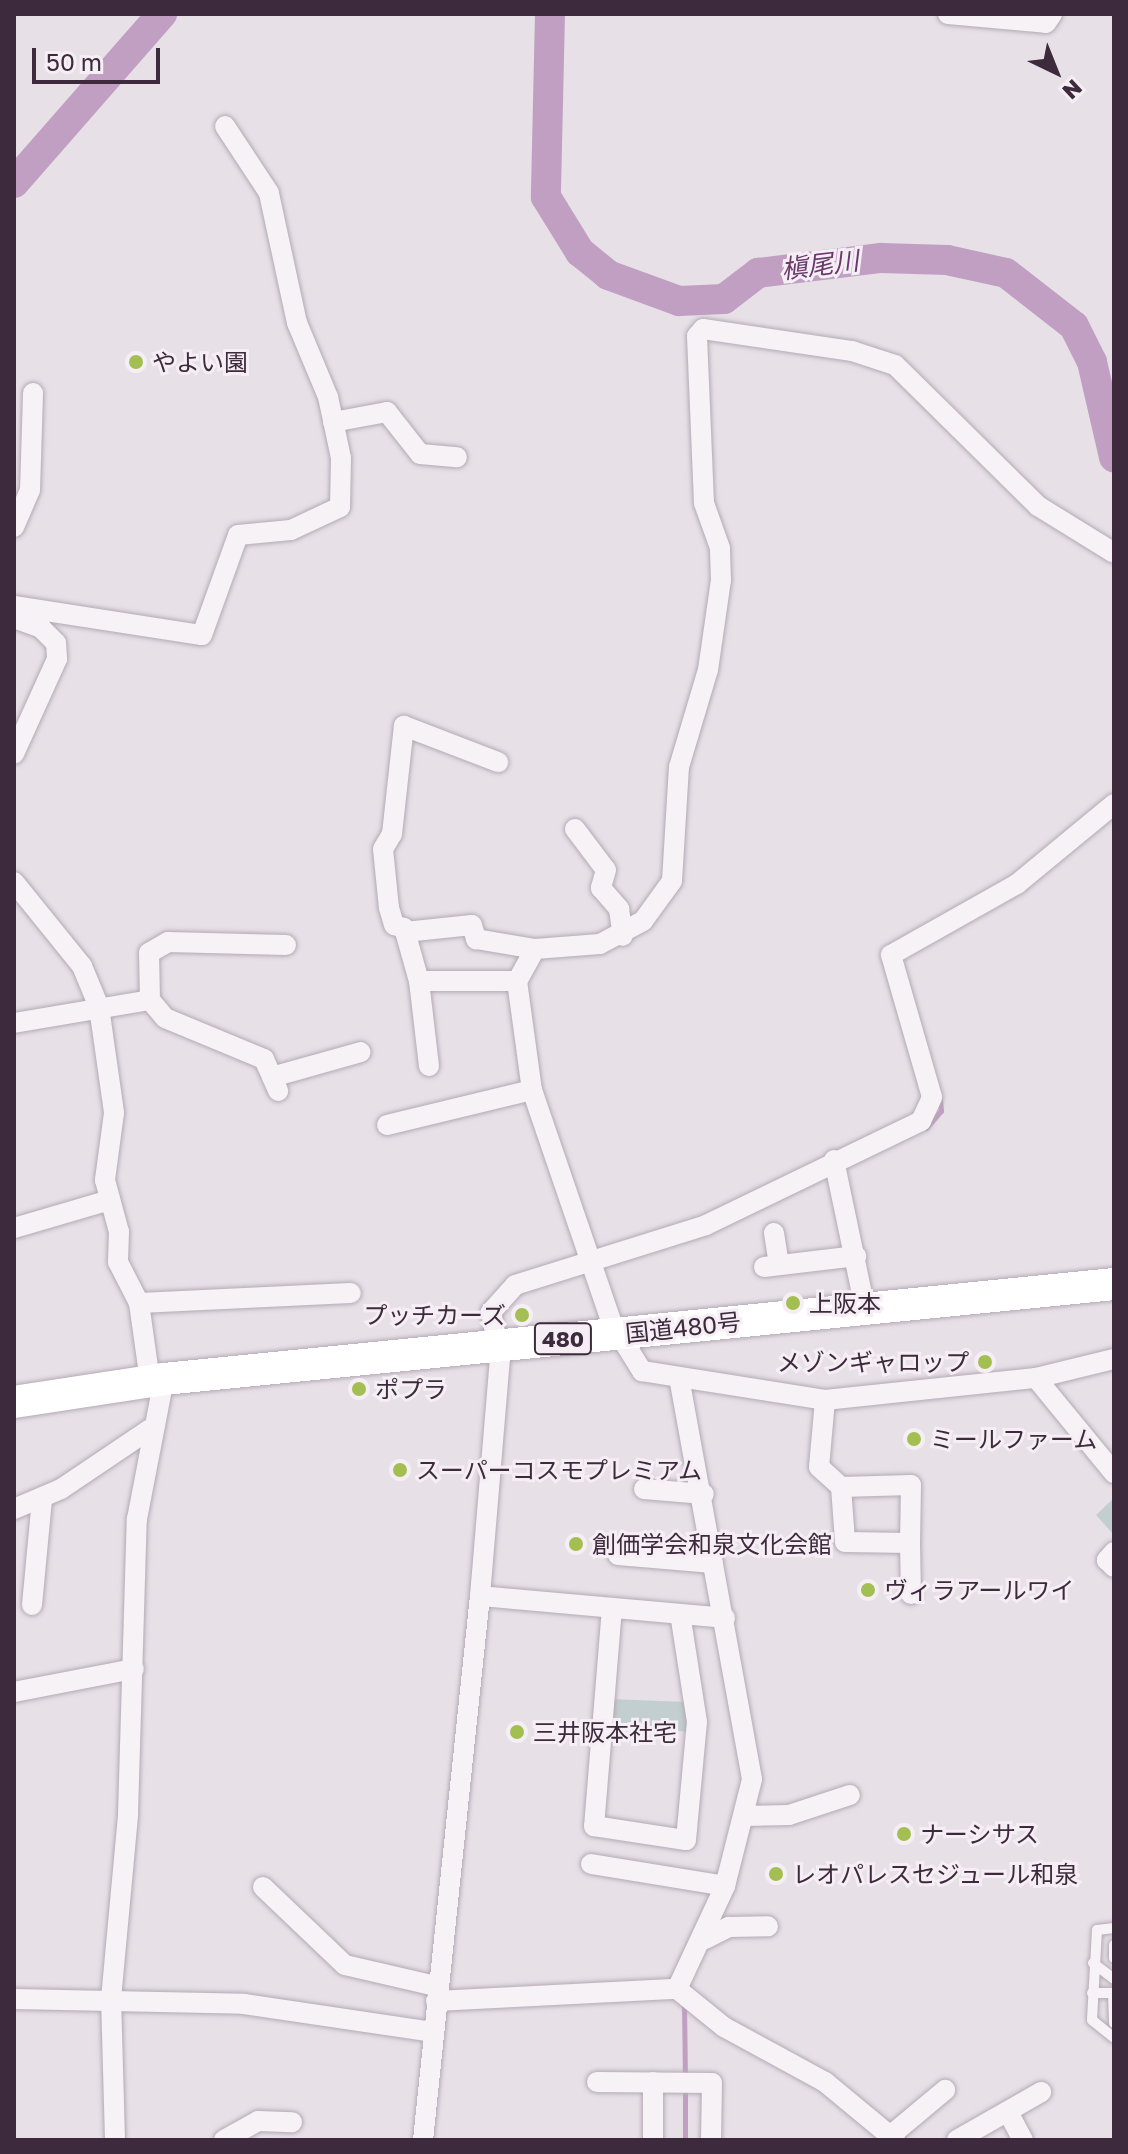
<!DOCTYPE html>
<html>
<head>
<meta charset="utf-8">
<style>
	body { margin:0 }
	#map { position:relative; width:1128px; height:2154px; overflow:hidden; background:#e7e0e7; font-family:"Golos Text","Noto Sans JP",sans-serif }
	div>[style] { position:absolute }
	.green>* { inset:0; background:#c2ced0 }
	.stream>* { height:5px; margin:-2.5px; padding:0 2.5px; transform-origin:2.5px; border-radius:2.5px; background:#c09fc3 }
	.river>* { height:30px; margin:-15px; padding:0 15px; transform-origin:15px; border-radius:15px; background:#c09fc3 }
	.roads { filter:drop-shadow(0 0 2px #b4a9b4) drop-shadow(0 0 2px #b4a9b4) }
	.service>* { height:10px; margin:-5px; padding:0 5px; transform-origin:5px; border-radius:5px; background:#f6f2f6 }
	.minor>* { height:20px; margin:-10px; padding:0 10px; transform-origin:10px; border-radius:10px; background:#f6f2f6 }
	.trunk>* { height:32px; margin:-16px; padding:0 16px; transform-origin:16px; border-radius:16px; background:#fff }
	.dots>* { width:22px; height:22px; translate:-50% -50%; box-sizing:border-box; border:4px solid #f5eff5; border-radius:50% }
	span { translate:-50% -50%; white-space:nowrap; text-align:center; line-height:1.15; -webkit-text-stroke:6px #f5eff5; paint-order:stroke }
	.shield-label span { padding:2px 6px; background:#f5eff5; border:2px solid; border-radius:6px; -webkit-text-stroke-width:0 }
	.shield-label { font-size:22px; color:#3d2a3c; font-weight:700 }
	.poi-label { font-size:24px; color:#3d2a3c }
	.left { translate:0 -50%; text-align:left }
	.right { translate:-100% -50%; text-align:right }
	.street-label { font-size:24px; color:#3d2a3c }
	.water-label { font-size:26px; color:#6a396c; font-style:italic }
	.frame { position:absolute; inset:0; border:16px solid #3d2a3c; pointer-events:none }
	.north { position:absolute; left:1016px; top:32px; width:80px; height:80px; -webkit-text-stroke:6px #f5eff5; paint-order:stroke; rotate:137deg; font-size:22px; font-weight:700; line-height:32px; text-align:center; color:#3d2a3c }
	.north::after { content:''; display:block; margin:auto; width:28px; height:36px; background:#3d2a3c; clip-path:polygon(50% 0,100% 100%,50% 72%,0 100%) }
	.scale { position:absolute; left:32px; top:48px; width:128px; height:36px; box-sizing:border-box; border:4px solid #3d2a3c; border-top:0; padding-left:10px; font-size:24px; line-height:28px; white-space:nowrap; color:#3d2a3c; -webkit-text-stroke:6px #f5eff5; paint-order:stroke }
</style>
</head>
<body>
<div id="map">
	<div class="green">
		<div style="clip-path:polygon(1114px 1498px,1114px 1535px,1096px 1515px)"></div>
		<div style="clip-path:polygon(609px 1699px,688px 1702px,690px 1732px,609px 1724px)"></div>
	</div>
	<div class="stream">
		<div style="left:926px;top:1128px;width:23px;rotate:-49deg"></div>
		<div style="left:941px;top:1111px;width:11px;rotate:-95deg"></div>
		<div style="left:684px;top:2001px;width:78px;rotate:89.3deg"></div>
		<div style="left:685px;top:2089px;width:51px;rotate:90deg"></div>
	</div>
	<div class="river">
		<div style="left:550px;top:14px;width:183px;rotate:91.3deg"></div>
		<div style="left:546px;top:197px;width:65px;rotate:58.3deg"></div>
		<div style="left:580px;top:252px;width:36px;rotate:39deg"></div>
		<div style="left:608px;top:275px;width:76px;rotate:20.1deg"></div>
		<div style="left:679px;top:301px;width:45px;rotate:-2.5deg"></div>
		<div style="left:724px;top:299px;width:43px;rotate:-37.4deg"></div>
		<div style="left:758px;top:273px;width:124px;rotate:-7deg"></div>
		<div style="left:881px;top:258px;width:66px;rotate:1.7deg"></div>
		<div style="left:947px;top:260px;width:60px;rotate:12.4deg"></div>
		<div style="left:1006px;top:273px;width:86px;rotate:37.9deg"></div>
		<div style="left:1074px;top:326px;width:40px;rotate:63.4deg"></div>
		<div style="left:1092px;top:362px;width:98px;rotate:77deg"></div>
		<div style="left:14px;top:183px;width:225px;rotate:-48.8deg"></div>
	</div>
	<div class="roads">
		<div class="service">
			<div style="left:1114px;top:1928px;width:17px;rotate:173deg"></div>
			<div style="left:1097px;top:1930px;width:90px;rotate:93.2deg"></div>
			<div style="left:1092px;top:2020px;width:28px;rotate:39deg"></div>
			<div style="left:1114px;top:1945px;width:13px;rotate:90deg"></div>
			<div style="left:1093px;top:1963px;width:26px;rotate:37deg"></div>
			<div style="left:1092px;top:1993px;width:21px"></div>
			<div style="left:1113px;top:1993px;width:30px;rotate:88deg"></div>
		</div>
		<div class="minor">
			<div style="left:948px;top:14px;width:98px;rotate:5.2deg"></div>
			<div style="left:1046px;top:23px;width:11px;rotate:-56deg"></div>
			<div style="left:333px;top:422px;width:55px;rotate:-10.5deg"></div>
			<div style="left:387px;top:412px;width:53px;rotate:51.8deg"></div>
			<div style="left:420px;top:454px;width:37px;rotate:5deg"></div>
			<div style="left:14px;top:527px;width:40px;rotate:-66.6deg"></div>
			<div style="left:30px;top:490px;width:97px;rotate:-88.2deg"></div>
			<div style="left:14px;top:606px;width:190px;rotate:8.8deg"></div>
			<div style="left:202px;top:635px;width:106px;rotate:-70.2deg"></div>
			<div style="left:238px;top:535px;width:53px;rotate:-5.4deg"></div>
			<div style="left:291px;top:530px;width:54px;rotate:-25.1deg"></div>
			<div style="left:340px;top:507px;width:49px;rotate:-88.8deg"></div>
			<div style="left:341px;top:458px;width:62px;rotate:-102deg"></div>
			<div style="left:328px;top:397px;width:80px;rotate:-112.7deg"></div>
			<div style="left:297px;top:323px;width:133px;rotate:-102.2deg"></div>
			<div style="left:269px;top:193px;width:80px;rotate:-123.3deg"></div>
			<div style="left:14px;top:618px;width:29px;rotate:20deg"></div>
			<div style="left:41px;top:628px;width:21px;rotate:45deg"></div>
			<div style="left:56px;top:643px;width:16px;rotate:86deg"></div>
			<div style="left:57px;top:659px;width:104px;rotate:114.4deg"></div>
			<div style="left:575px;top:829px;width:51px;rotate:52.9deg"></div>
			<div style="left:606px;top:870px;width:19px;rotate:106deg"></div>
			<div style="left:601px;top:888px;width:28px;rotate:49deg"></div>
			<div style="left:619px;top:909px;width:27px;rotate:82deg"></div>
			<div style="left:14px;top:882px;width:108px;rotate:51deg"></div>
			<div style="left:82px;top:966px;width:44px;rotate:67.5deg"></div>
			<div style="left:99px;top:1007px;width:107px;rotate:81.9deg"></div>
			<div style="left:114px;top:1113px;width:68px;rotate:97.7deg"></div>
			<div style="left:105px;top:1180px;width:54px;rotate:74.9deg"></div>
			<div style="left:119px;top:1232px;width:30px;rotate:92deg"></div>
			<div style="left:118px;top:1262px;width:46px;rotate:62.9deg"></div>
			<div style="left:139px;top:1303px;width:79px;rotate:82deg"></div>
			<div style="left:405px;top:932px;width:67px;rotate:-6deg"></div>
			<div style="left:472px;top:925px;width:15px;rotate:74deg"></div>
			<div style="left:476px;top:939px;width:60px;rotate:9.6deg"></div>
			<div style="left:535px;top:949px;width:65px;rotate:-4.4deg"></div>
			<div style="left:600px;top:944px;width:49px;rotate:-28.1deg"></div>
			<div style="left:643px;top:921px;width:49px;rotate:-54.1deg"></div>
			<div style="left:672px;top:881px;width:114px;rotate:-86.5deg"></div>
			<div style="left:679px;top:767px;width:101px;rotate:-73.4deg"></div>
			<div style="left:708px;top:670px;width:91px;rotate:-81.8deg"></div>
			<div style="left:721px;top:580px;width:32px;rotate:-92deg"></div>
			<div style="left:720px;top:548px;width:48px;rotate:-109.6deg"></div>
			<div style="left:704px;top:503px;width:167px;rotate:-92.4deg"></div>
			<div style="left:697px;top:336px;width:9px;rotate:-49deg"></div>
			<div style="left:703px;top:329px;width:151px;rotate:8.4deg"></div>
			<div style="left:852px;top:351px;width:45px;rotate:18deg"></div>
			<div style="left:895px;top:365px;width:201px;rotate:44.6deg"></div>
			<div style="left:1038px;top:506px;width:89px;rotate:31.7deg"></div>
			<div style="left:535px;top:949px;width:37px;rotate:119deg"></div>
			<div style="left:517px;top:981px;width:110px;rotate:82.2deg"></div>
			<div style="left:532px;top:1090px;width:246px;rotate:71.1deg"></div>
			<div style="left:612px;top:1323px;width:57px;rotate:58deg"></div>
			<div style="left:642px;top:1371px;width:185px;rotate:9deg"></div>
			<div style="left:825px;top:1400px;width:212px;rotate:-6deg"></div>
			<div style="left:1036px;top:1378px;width:80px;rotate:-13.7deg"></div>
			<div style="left:419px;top:981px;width:98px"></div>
			<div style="left:150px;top:1000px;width:47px;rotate:-91.2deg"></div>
			<div style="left:149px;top:953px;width:22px;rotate:-30deg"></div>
			<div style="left:168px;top:942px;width:118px;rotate:1.5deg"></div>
			<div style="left:14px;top:1023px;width:138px;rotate:-9.6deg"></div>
			<div style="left:150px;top:1000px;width:23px;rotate:50deg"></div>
			<div style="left:165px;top:1018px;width:107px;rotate:22.5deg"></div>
			<div style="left:264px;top:1059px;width:35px;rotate:66deg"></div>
			<div style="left:429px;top:1066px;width:86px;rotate:-96.7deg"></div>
			<div style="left:419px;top:981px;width:55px;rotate:-105.8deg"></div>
			<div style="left:404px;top:928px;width:10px;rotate:-163deg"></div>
			<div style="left:394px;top:925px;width:18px;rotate:-106deg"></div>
			<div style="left:389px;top:908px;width:59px;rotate:-95.8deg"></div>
			<div style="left:383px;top:849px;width:17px;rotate:-59deg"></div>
			<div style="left:392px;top:834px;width:109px;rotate:-83.7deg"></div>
			<div style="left:404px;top:726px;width:101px;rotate:21deg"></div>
			<div style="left:272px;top:1077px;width:92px;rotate:-15.7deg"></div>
			<div style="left:387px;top:1125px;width:149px;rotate:-13.6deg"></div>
			<div style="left:834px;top:1160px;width:152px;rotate:78.2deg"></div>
			<div style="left:14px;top:1228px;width:100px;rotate:-16.3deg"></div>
			<div style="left:774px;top:1233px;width:32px;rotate:81deg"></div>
			<div style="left:764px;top:1267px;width:93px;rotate:-6.8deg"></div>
			<div style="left:139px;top:1303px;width:212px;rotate:-2.7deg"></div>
			<div style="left:1036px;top:1378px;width:123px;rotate:50.6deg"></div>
			<div style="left:825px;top:1400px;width:67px;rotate:95.1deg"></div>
			<div style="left:819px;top:1467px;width:30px;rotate:42deg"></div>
			<div style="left:841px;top:1487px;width:55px;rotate:85.8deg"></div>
			<div style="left:845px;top:1542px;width:65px;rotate:0.9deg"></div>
			<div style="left:910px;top:1543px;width:58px;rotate:-89deg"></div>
			<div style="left:911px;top:1485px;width:70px;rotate:178.4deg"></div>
			<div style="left:644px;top:1489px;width:60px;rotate:4.8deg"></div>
			<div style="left:14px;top:1509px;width:51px;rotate:-23.1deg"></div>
			<div style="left:61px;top:1489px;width:107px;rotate:-34deg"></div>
			<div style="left:910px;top:1543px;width:51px;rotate:88.9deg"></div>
			<div style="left:1114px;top:1552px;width:11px;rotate:131deg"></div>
			<div style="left:1107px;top:1560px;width:10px;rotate:45deg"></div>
			<div style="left:618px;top:1555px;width:95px;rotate:4.8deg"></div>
			<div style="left:480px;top:1596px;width:246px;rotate:5.1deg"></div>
			<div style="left:32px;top:1605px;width:106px;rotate:-84.6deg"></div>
			<div style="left:612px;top:1608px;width:219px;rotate:94.7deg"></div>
			<div style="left:594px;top:1826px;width:93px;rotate:8.7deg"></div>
			<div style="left:686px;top:1840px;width:119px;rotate:-84.7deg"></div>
			<div style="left:697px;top:1722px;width:109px;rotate:-98.9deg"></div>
			<div style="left:14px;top:1692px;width:122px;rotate:-10.9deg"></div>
			<div style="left:744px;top:1816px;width:45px;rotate:-1.3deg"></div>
			<div style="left:789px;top:1815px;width:64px;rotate:-18.2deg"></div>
			<div style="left:591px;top:1864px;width:136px;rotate:9.3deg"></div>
			<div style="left:263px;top:1887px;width:113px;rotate:43.6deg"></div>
			<div style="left:345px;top:1965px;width:93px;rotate:13deg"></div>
			<div style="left:705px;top:1939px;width:27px;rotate:-27deg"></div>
			<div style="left:729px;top:1927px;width:39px;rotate:-1deg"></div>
			<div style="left:677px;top:1989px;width:114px;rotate:-65deg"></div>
			<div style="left:725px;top:1886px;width:110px;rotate:-75.8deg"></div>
			<div style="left:752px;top:1779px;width:408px;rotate:-100.3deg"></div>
			<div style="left:14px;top:1999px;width:230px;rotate:1.2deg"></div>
			<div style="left:244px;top:2004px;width:192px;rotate:8.4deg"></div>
			<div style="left:436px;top:2001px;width:241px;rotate:-2.9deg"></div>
			<div style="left:677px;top:1989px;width:60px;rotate:39deg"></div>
			<div style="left:724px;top:2027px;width:115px;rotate:28.6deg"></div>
			<div style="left:825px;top:2082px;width:91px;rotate:39.6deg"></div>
			<div style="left:597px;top:2082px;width:115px;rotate:0.5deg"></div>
			<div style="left:712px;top:2083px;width:57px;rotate:91deg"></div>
			<div style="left:1008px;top:2112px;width:32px;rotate:62deg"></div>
			<div style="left:890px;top:2136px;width:72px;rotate:-39.9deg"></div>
			<div style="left:115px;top:2140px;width:141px;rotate:-91.6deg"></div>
			<div style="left:111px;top:1999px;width:186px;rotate:-84.7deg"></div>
			<div style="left:128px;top:1814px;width:295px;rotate:-88.3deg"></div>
			<div style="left:137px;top:1519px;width:143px;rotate:-79.1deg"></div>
			<div style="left:224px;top:2140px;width:39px;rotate:-29deg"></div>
			<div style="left:258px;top:2121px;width:34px;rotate:2deg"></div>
			<div style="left:423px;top:2140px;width:547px;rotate:-84.02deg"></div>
			<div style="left:480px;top:1596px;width:239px;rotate:-85.2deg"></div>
			<div style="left:500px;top:1358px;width:47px;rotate:-101.1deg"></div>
			<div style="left:491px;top:1312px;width:36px;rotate:-48deg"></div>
			<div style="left:515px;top:1285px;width:200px;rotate:-17.4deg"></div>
			<div style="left:706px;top:1225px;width:239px;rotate:-25.8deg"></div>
			<div style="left:921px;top:1121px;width:26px;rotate:-65deg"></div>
			<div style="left:932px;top:1097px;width:148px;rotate:-106.1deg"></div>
			<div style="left:891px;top:955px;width:145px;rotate:-29.4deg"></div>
			<div style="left:1017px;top:884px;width:126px;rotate:-39.5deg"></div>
			<div style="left:653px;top:2140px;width:58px;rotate:-90deg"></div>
			<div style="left:957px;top:2140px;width:97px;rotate:-29.7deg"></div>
		</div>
		<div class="trunk">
			<div style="left:14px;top:1402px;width:152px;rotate:-8.7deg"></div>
			<div style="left:164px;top:1379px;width:955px;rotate:-5.71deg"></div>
		</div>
	</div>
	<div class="dots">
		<div style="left:136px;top:362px;background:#a3bf52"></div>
		<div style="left:793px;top:1303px;background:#a3bf52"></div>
		<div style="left:522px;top:1315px;background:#a3bf52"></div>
		<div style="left:985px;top:1362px;background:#a3bf52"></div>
		<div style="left:359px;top:1389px;background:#a3bf52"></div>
		<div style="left:914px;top:1439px;background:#a3bf52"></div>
		<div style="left:400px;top:1470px;background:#a3bf52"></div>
		<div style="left:576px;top:1544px;background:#a3bf52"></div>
		<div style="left:868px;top:1590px;background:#a3bf52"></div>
		<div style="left:517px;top:1732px;background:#a3bf52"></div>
		<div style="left:904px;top:1834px;background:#a3bf52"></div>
		<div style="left:776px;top:1874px;background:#a3bf52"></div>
	</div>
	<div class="shield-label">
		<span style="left:563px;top:1339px">480</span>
	</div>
	<div class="poi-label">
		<span class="left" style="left:152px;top:362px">やよい園</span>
		<span class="left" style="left:809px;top:1303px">上阪本</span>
		<span class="right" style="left:506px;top:1315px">プッチカーズ</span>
		<span class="right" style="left:969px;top:1362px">メゾンギャロップ</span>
		<span class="left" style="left:375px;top:1389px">ポプラ</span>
		<span class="left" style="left:930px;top:1439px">ミールファーム</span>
		<span class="left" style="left:416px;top:1470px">スーパーコスモプレミアム</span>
		<span class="left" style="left:592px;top:1544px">創価学会和泉文化会館</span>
		<span class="left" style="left:884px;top:1590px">ヴィラアールワイ</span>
		<span class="left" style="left:533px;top:1732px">三井阪本社宅</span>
		<span class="left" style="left:920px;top:1834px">ナーシサス</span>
		<span class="left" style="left:792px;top:1874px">レオパレスセジュール和泉</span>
	</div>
	<div class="street-label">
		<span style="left:683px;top:1327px;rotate:-6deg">国道480号</span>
	</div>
	<div class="water-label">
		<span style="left:820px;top:265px;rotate:-7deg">槇尾川</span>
	</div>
	<div class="frame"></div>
	<div class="north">N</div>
	<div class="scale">50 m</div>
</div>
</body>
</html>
